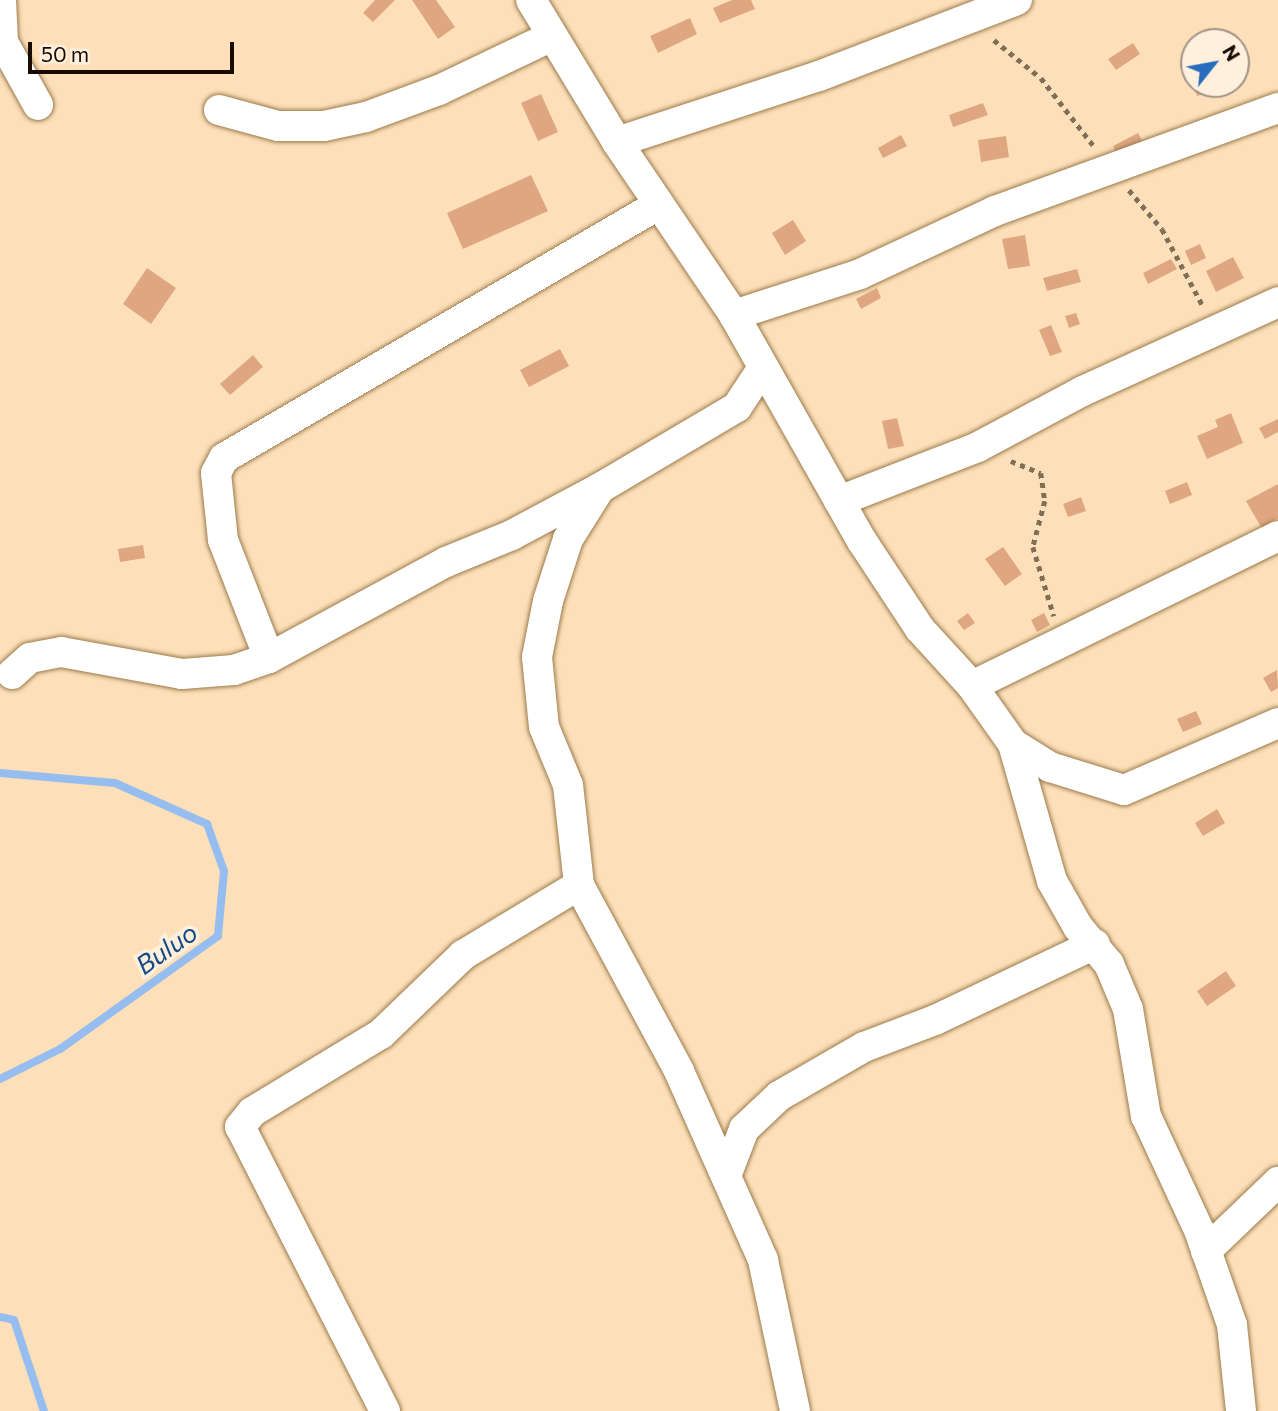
<!DOCTYPE html>
<html>
<head>
<meta charset="utf-8">
<style>
	body { margin:0 }
	#map { position:relative; width:1278px; height:1411px; overflow:hidden; background:#fde0b9; font-family:Commissioner,sans-serif }
	div>[style] { position:absolute }
	.stream>* { height:8px; margin:-4px; padding:0 4px; transform-origin:4px; border-radius:4px; background:#96bdf0 }
	.building>* { inset:0; background:#dfa781 }
	.path>* { height:4.5px; margin-top:-2.25px; transform-origin:0; background:repeating-linear-gradient(90deg,#826e56 0 5px,transparent 0 10px) }
	.roads { filter:drop-shadow(0 0 2px #9c7b4c) drop-shadow(0 0 2px #9c7b4c) }
	.street>* { height:30px; margin:-15px; padding:0 15px; transform-origin:15px; border-radius:15px; background:#fff }
	span { translate:-50% -50%; white-space:nowrap; text-align:center; line-height:1.15; -webkit-text-stroke:7px #fff0dd; paint-order:stroke }
	.water-label { font-size:26px; color:#164a86; font-style:italic }
	.north { position:absolute; left:1180px; top:28px; width:70px; height:70px; box-sizing:border-box; background:#fff0dd; border:2px solid #a29485; border-radius:50%; rotate:59deg; font-size:19px; font-weight:700; line-height:28px; text-align:center; color:#170b00 }
	.north::after { content:''; display:block; margin:auto; width:24px; height:32px; background:#276cbd; clip-path:polygon(50% 0,100% 100%,50% 72%,0 100%) }
	.scale { position:absolute; left:28px; top:42px; width:206px; height:32px; box-sizing:border-box; border:4px solid #170b00; border-top:0; padding-left:9px; font-size:21px; line-height:24px; white-space:nowrap; color:#170b00; -webkit-text-stroke:5px #fff0dd; paint-order:stroke }
</style>
</head>
<body>
<div id="map">
	<div class="stream">
		<div style="left:0;top:773px;width:115px;rotate:5deg"></div>
		<div style="left:115px;top:783px;width:101px;rotate:24deg"></div>
		<div style="left:207px;top:824px;width:50px;rotate:70.1deg"></div>
		<div style="left:224px;top:871px;width:65px;rotate:95.3deg"></div>
		<div style="left:218px;top:936px;width:194px;rotate:144.4deg"></div>
		<div style="left:60px;top:1049px;width:67px;rotate:153.4deg"></div>
		<div style="left:0;top:1317px;width:14px;rotate:12deg"></div>
		<div style="left:14px;top:1320px;width:96px;rotate:71.8deg"></div>
	</div>
	<div class="building">
		<div style="clip-path:polygon(375px 0,395px 0,373px 22px,363px 13px)"></div>
		<div style="clip-path:polygon(412px 0,436px 0,455px 27px,438px 39px)"></div>
		<div style="clip-path:polygon(732px 0,751px 0,755px 9px,720px 23px,713px 8px)"></div>
		<div style="clip-path:polygon(690px 18px,697px 34px,658px 53px,650px 36px)"></div>
		<div style="clip-path:polygon(1133px 43px,1140px 54px,1116px 70px,1108px 59px)"></div>
		<div style="clip-path:polygon(1193px 84px,1223px 84px,1224px 87px,1197px 96px)"></div>
		<div style="clip-path:polygon(541px 94px,558px 132px,538px 141px,521px 103px)"></div>
		<div style="clip-path:polygon(983px 103px,988px 115px,953px 127px,949px 115px)"></div>
		<div style="clip-path:polygon(1138px 133px,1145px 146px,1119px 159px,1113px 146px)"></div>
		<div style="clip-path:polygon(901px 135px,907px 146px,883px 158px,878px 148px)"></div>
		<div style="clip-path:polygon(1006px 136px,1009px 157px,981px 162px,978px 140px)"></div>
		<div style="clip-path:polygon(531px 175px,548px 211px,463px 249px,447px 213px)"></div>
		<div style="clip-path:polygon(793px 220px,806px 241px,785px 255px,772px 233px)"></div>
		<div style="clip-path:polygon(1025px 235px,1030px 266px,1008px 269px,1002px 239px)"></div>
		<div style="clip-path:polygon(1200px 244px,1206px 258px,1191px 265px,1185px 251px)"></div>
		<div style="clip-path:polygon(1233px 257px,1244px 278px,1216px 292px,1206px 271px)"></div>
		<div style="clip-path:polygon(1171px 259px,1177px 269px,1148px 284px,1143px 273px)"></div>
		<div style="clip-path:polygon(147px 268px,176px 288px,151px 324px,123px 304px)"></div>
		<div style="clip-path:polygon(1077px 269px,1081px 282px,1047px 291px,1043px 278px)"></div>
		<div style="clip-path:polygon(877px 288px,881px 298px,861px 309px,856px 299px)"></div>
		<div style="clip-path:polygon(1076px 313px,1080px 324px,1069px 328px,1065px 316px)"></div>
		<div style="clip-path:polygon(1051px 325px,1062px 352px,1050px 356px,1039px 330px)"></div>
		<div style="clip-path:polygon(560px 349px,569px 366px,529px 387px,520px 370px)"></div>
		<div style="clip-path:polygon(253px 355px,263px 367px,230px 395px,220px 384px)"></div>
		<div style="clip-path:polygon(1231px 413px,1243px 443px,1207px 459px,1197px 436px,1218px 427px,1215px 420px)"></div>
		<div style="clip-path:polygon(897px 418px,904px 446px,888px 449px,882px 421px)"></div>
		<div style="clip-path:polygon(1278px 419px,1278px 432px,1265px 439px,1259px 428px)"></div>
		<div style="clip-path:polygon(1187px 482px,1192px 495px,1170px 504px,1165px 491px)"></div>
		<div style="clip-path:polygon(1278px 484px,1278px 518px,1261px 527px,1246px 501px)"></div>
		<div style="clip-path:polygon(1081px 497px,1086px 511px,1068px 517px,1063px 504px)"></div>
		<div style="clip-path:polygon(143px 545px,145px 558px,120px 562px,118px 549px)"></div>
		<div style="clip-path:polygon(1003px 547px,1022px 574px,1005px 586px,985px 559px)"></div>
		<div style="clip-path:polygon(968px 613px,975px 623px,964px 630px,957px 621px)"></div>
		<div style="clip-path:polygon(1044px 613px,1050px 625px,1037px 632px,1031px 620px)"></div>
		<div style="clip-path:polygon(1277px 670px,1278px 688px,1271px 692px,1263px 678px)"></div>
		<div style="clip-path:polygon(1196px 711px,1202px 724px,1183px 732px,1177px 719px)"></div>
		<div style="clip-path:polygon(1217px 809px,1225px 823px,1203px 836px,1195px 823px)"></div>
		<div style="clip-path:polygon(1226px 971px,1236px 986px,1207px 1006px,1197px 991px)"></div>
	</div>
	<div class="path">
		<div style="left:994px;top:40px;width:60px;rotate:39deg"></div>
		<div style="left:1041px;top:78px;width:85px;rotate:52.2deg"></div>
		<div style="left:1129px;top:190px;width:51px;rotate:49.8deg"></div>
		<div style="left:1162px;top:229px;width:87px;rotate:62deg"></div>
		<div style="left:1011px;top:461px;width:32px;rotate:22deg"></div>
		<div style="left:1041px;top:473px;width:28px;rotate:82deg"></div>
		<div style="left:1045px;top:501px;width:48px;rotate:104.6deg"></div>
		<div style="left:1033px;top:547px;width:72px;rotate:73.1deg"></div>
	</div>
	<div class="roads">
		<div class="street">
			<div style="left:1px;top:0;width:42px;rotate:87.3deg"></div>
			<div style="left:3px;top:42px;width:72px;rotate:60.9deg"></div>
			<div style="left:531px;top:0;width:166px;rotate:58.8deg"></div>
			<div style="left:617px;top:142px;width:209px;rotate:55.9deg"></div>
			<div style="left:734px;top:315px;width:260px;rotate:60.5deg"></div>
			<div style="left:862px;top:541px;width:105px;rotate:56.6deg"></div>
			<div style="left:920px;top:629px;width:77px;rotate:47.6deg"></div>
			<div style="left:972px;top:686px;width:71px;rotate:54.7deg"></div>
			<div style="left:1013px;top:744px;width:44px;rotate:31.9deg"></div>
			<div style="left:1050px;top:767px;width:77px;rotate:17.3deg"></div>
			<div style="left:1124px;top:790px;width:168px;rotate:-23.5deg"></div>
			<div style="left:219px;top:110px;width:61px;rotate:15.2deg"></div>
			<div style="left:278px;top:126px;width:46px"></div>
			<div style="left:324px;top:126px;width:43px;rotate:-12.1deg"></div>
			<div style="left:366px;top:117px;width:78px;rotate:-20.3deg"></div>
			<div style="left:439px;top:90px;width:125px;rotate:-25.5deg"></div>
			<div style="left:617px;top:142px;width:213px;rotate:-18.1deg"></div>
			<div style="left:819px;top:76px;width:212px;rotate:-21deg"></div>
			<div style="left:734px;top:315px;width:133px;rotate:-18deg"></div>
			<div style="left:860px;top:274px;width:149px;rotate:-25deg"></div>
			<div style="left:995px;top:211px;width:301px;rotate:-20deg"></div>
			<div style="left:600px;top:488px;width:60px;rotate:122.1deg"></div>
			<div style="left:568px;top:539px;width:65px;rotate:107.9deg"></div>
			<div style="left:548px;top:601px;width:57px;rotate:101.1deg"></div>
			<div style="left:537px;top:657px;width:70px;rotate:84.3deg"></div>
			<div style="left:544px;top:727px;width:63px;rotate:67.5deg"></div>
			<div style="left:568px;top:785px;width:101px;rotate:83.7deg"></div>
			<div style="left:579px;top:885px;width:211px;rotate:61.7deg"></div>
			<div style="left:679px;top:1071px;width:207px;rotate:66deg"></div>
			<div style="left:763px;top:1260px;width:154px;rotate:78deg"></div>
			<div style="left:839px;top:501px;width:149px;rotate:-21.2deg"></div>
			<div style="left:978px;top:447px;width:119px;rotate:-28.1deg"></div>
			<div style="left:1083px;top:391px;width:214px;rotate:-24.5deg"></div>
			<div style="left:269px;top:658px;width:127px;rotate:-111.3deg"></div>
			<div style="left:223px;top:540px;width:67px;rotate:-96deg"></div>
			<div style="left:216px;top:473px;width:17px;rotate:-62deg"></div>
			<div style="left:224px;top:458px;width:502px;rotate:-30.24deg"></div>
			<div style="left:12px;top:674px;width:24px;rotate:-42deg"></div>
			<div style="left:30px;top:658px;width:32px;rotate:-11deg"></div>
			<div style="left:61px;top:652px;width:123px;rotate:10.3deg"></div>
			<div style="left:182px;top:674px;width:52px;rotate:-4.4deg"></div>
			<div style="left:234px;top:670px;width:37px;rotate:-19deg"></div>
			<div style="left:269px;top:658px;width:201px;rotate:-28.5deg"></div>
			<div style="left:446px;top:562px;width:71px;rotate:-22.2deg"></div>
			<div style="left:512px;top:535px;width:100px;rotate:-28.1deg"></div>
			<div style="left:600px;top:488px;width:159px;rotate:-30.6deg"></div>
			<div style="left:737px;top:407px;width:45px;rotate:-56.7deg"></div>
			<div style="left:972px;top:686px;width:341px;rotate:-26.1deg"></div>
			<div style="left:1013px;top:744px;width:142px;rotate:74.1deg"></div>
			<div style="left:1052px;top:881px;width:53px;rotate:60.5deg"></div>
			<div style="left:1078px;top:927px;width:48px;rotate:50deg"></div>
			<div style="left:1109px;top:964px;width:49px;rotate:67.1deg"></div>
			<div style="left:1128px;top:1009px;width:109px;rotate:80.5deg"></div>
			<div style="left:1146px;top:1116px;width:126px;rotate:65.1deg"></div>
			<div style="left:1199px;top:1230px;width:101px;rotate:70.8deg"></div>
			<div style="left:1232px;top:1325px;width:86px;rotate:84deg"></div>
			<div style="left:726px;top:1176px;width:50px;rotate:-69deg"></div>
			<div style="left:744px;top:1129px;width:48px;rotate:-43.3deg"></div>
			<div style="left:779px;top:1096px;width:98px;rotate:-30deg"></div>
			<div style="left:864px;top:1047px;width:76px;rotate:-20.8deg"></div>
			<div style="left:935px;top:1020px;width:177px;rotate:-25.4deg"></div>
			<div style="left:1206px;top:1251px;width:100px;rotate:-43.8deg"></div>
			<div style="left:385px;top:1411px;width:319px;rotate:-117deg"></div>
			<div style="left:240px;top:1127px;width:19px;rotate:-51deg"></div>
			<div style="left:252px;top:1112px;width:151px;rotate:-31.2deg"></div>
			<div style="left:381px;top:1034px;width:114px;rotate:-43.9deg"></div>
			<div style="left:463px;top:955px;width:135px;rotate:-31.1deg"></div>
		</div>
	</div>
	<div class="water-label">
		<span style="left:166px;top:948px;rotate:-35deg">Buluo</span>
	</div>
	<div class="north">N</div>
	<div class="scale">50 m</div>
</div>
</body>
</html>
